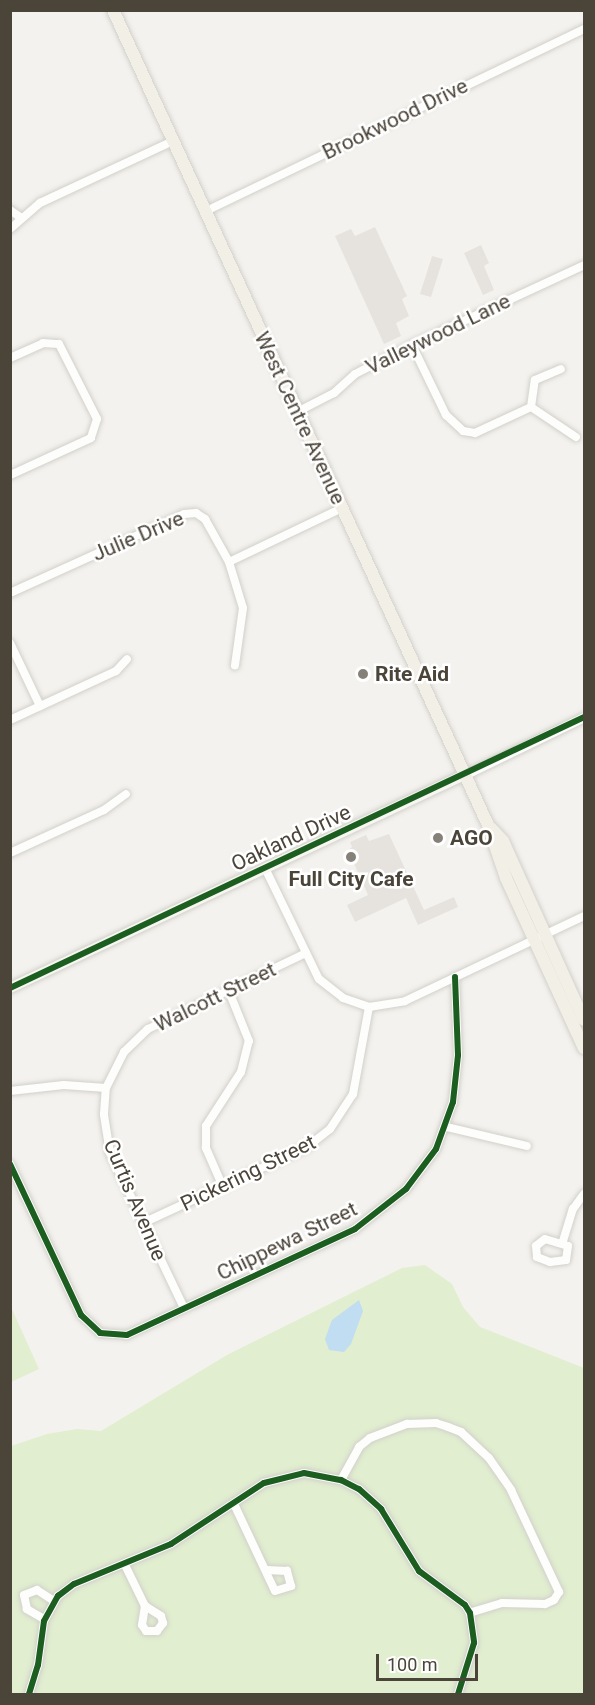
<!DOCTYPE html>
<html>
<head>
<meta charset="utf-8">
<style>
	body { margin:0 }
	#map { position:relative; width:595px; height:1705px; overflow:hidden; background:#f4f2ee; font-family:Roboto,sans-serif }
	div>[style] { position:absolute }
	.green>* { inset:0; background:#e1eecf }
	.parking>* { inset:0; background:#e6e3df }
	.water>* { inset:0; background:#c0ddf1 }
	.roads { filter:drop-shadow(0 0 2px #d2d0cb) drop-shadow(0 0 2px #d2d0cb) }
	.minor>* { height:8px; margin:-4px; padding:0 4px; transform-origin:4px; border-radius:4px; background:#fdfdfc }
	.tertiary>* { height:9px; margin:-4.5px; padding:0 4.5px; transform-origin:4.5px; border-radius:4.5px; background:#fdfdfc }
	.secondary>* { height:10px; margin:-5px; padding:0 5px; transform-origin:5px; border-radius:5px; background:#f7f6f1 }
	.primary>* { height:12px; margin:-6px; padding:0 6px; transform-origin:6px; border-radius:6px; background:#f2efe6 }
	.cycleway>* { height:6px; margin:-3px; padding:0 3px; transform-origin:3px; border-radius:3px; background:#1b5e20 }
	.dots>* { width:16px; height:16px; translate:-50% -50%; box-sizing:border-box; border:3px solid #fff; border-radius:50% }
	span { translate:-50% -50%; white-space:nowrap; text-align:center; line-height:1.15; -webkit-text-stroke:5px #fff; paint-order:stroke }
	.street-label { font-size:21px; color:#4b4439 }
	.poi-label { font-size:21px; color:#4b4439; font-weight:700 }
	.left { translate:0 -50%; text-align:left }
	.frame { position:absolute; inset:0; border:12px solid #4b4439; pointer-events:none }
	.scale { position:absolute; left:376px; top:1654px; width:102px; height:27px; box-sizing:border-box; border:3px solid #4b4439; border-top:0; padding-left:8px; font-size:18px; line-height:21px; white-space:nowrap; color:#4b4439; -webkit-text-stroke:4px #fff; paint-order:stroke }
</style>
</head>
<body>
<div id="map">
	<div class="green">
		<div style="clip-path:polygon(425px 1265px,452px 1284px,463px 1307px,480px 1327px,584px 1368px,584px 1694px,11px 1694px,11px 1446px,47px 1434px,77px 1429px,101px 1431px,227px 1355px,402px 1268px)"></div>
		<div style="clip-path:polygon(11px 1307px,39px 1369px,11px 1382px,10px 1382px)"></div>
	</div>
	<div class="parking">
		<div style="clip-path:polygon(375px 227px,407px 296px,402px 299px,409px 316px,396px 323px,401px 336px,384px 344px,335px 236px,351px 229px,355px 236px)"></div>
		<div style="clip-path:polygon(481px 245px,489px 263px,484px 266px,494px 290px,483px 295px,464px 253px)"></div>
		<div style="clip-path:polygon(432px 256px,443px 259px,431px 297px,420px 294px)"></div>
		<div style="clip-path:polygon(389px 834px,424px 910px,454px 897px,458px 907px,418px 925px,406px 898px,355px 922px,347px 905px,368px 895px,348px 850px,352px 847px,350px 842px,366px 835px,369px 841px)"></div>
	</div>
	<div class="water">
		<div style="clip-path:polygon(359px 1300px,363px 1311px,351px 1344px,344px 1352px,329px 1350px,325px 1339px,332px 1320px)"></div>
	</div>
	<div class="roads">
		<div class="minor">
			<div style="left:10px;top:210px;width:12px;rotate:35deg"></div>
			<div style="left:206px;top:211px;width:420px;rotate:-25.7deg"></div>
			<div style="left:10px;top:229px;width:40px;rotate:-41deg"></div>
			<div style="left:40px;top:203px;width:147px;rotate:-25deg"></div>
			<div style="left:412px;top:345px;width:78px;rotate:64.1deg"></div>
			<div style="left:446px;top:415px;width:23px;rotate:43deg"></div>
			<div style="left:463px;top:431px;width:12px;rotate:9deg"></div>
			<div style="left:475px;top:433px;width:62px;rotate:-24.9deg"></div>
			<div style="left:10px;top:358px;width:36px;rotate:-24deg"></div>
			<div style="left:43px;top:343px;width:16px;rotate:4deg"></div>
			<div style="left:59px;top:344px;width:84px;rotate:63.1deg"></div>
			<div style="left:97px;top:419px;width:20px;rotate:108deg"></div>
			<div style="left:91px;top:438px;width:89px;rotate:155.4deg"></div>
			<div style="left:531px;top:407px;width:27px;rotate:-82deg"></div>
			<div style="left:535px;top:380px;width:28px;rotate:-23deg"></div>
			<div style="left:531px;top:407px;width:54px;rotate:33.7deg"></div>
			<div style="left:297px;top:412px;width:42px;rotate:-27.2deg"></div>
			<div style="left:334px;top:393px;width:28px;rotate:-42deg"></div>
			<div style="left:355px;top:374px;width:64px;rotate:-27deg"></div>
			<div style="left:412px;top:345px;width:190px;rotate:-24.9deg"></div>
			<div style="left:229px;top:562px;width:48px;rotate:73.1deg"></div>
			<div style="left:243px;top:608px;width:58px;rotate:98deg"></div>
			<div style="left:10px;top:593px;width:191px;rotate:-24.4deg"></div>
			<div style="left:184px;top:514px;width:12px;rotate:-5deg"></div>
			<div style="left:196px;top:513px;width:11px;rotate:34deg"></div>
			<div style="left:205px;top:519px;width:49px;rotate:60.8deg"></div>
			<div style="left:229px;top:562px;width:125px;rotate:-25.5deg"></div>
			<div style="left:10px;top:643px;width:70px;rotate:64.5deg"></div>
			<div style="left:10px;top:720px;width:117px;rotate:-24.8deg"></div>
			<div style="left:116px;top:671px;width:16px;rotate:-47deg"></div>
			<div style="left:10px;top:853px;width:103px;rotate:-24.6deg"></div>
			<div style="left:104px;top:810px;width:27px;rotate:-36deg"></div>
			<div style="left:265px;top:868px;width:123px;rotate:64.1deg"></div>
			<div style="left:319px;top:979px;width:31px;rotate:38deg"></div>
			<div style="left:343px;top:998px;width:28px;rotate:19deg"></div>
			<div style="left:369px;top:1007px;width:36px;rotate:-9deg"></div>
			<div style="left:405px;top:1001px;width:198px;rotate:-25.4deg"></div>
			<div style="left:10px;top:1091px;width:54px;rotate:-6.3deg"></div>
			<div style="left:64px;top:1085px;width:42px;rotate:4.1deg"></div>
			<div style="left:447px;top:1127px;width:82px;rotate:13.4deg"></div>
			<div style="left:10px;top:1164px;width:167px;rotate:64.8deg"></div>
			<div style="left:81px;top:1315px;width:26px;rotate:43deg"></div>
			<div style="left:100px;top:1333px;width:27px;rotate:4deg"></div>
			<div style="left:127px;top:1335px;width:251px;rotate:-24.9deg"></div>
			<div style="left:355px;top:1229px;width:65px;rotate:-38.1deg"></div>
			<div style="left:406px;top:1189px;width:50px;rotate:-53.1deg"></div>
			<div style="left:436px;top:1149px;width:50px;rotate:-70.1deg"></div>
			<div style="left:453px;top:1102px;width:47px;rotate:-83.9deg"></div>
			<div style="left:458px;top:1055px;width:78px;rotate:-92.2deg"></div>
			<div style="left:223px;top:1187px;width:43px;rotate:-113.6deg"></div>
			<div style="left:206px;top:1148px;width:22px;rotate:-90deg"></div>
			<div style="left:206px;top:1126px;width:64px;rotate:-57.1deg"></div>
			<div style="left:241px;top:1072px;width:32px;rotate:-76deg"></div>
			<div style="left:249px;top:1041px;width:56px;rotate:-112deg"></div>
			<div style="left:143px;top:1223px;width:181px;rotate:-24.9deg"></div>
			<div style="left:307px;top:1147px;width:29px;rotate:-38deg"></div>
			<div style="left:330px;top:1129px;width:42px;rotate:-56.7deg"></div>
			<div style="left:353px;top:1094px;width:88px;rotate:-79.6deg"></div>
			<div style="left:545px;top:1239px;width:24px;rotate:17deg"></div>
			<div style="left:568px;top:1246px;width:14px;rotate:98deg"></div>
			<div style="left:566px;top:1260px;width:16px;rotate:173deg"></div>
			<div style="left:550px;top:1262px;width:14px;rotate:-159deg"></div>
			<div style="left:537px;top:1257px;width:11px;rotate:-95deg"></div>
			<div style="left:536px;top:1246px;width:11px;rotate:-38deg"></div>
			<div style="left:563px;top:1241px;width:34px;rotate:-73deg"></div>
			<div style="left:573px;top:1209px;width:19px;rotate:-54deg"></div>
			<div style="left:184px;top:1308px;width:172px;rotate:-115.5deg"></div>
			<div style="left:110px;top:1153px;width:39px;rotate:-99deg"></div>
			<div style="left:104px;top:1114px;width:26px;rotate:-86deg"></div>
			<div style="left:106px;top:1088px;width:40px;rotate:-63.4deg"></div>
			<div style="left:124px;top:1052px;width:33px;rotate:-44deg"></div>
			<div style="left:148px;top:1029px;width:173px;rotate:-25.7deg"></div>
			<div style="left:341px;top:1480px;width:38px;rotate:-61deg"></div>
			<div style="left:359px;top:1447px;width:14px;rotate:-39deg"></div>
			<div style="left:370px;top:1438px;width:40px;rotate:-21deg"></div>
			<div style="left:407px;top:1424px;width:29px;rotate:-2deg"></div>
			<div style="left:436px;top:1423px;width:13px;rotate:18deg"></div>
			<div style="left:448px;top:1427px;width:14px;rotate:21deg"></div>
			<div style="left:461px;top:1432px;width:38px;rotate:43deg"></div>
			<div style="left:489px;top:1458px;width:39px;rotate:55deg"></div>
			<div style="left:511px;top:1490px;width:113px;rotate:64.8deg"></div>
			<div style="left:559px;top:1592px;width:9px;rotate:122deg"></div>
			<div style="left:554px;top:1600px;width:10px;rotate:156deg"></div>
			<div style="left:545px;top:1604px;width:43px;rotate:-178.7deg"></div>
			<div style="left:502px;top:1603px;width:34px;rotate:163deg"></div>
			<div style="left:234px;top:1504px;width:96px;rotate:64.8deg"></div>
			<div style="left:275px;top:1591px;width:17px;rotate:-17deg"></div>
			<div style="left:291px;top:1586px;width:16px;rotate:-105deg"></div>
			<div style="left:287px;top:1571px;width:20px;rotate:-177deg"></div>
			<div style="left:125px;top:1565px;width:46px;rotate:64deg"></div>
			<div style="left:145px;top:1606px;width:19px;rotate:99deg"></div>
			<div style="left:142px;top:1625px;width:7px;rotate:56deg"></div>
			<div style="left:146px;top:1631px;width:11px"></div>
			<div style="left:157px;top:1631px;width:10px;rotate:-53deg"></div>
			<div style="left:163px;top:1623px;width:7px;rotate:-106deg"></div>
			<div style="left:161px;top:1616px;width:19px;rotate:-148deg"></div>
			<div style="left:44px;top:1619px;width:20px;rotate:-150deg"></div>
			<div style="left:27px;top:1609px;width:14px;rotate:-102deg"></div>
			<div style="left:24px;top:1595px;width:14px;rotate:-21deg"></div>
			<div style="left:37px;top:1590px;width:20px;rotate:33deg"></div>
			<div style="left:29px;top:1694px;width:30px;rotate:-73deg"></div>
			<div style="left:38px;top:1665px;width:44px;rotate:-82.2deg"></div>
			<div style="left:44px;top:1621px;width:29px;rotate:-61deg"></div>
			<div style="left:58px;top:1596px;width:20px;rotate:-37deg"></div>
			<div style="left:74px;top:1584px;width:105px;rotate:-22.4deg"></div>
			<div style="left:171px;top:1544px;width:111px;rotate:-33.3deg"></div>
			<div style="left:264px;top:1483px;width:41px;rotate:-14deg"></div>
			<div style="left:304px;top:1473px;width:38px;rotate:11deg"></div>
			<div style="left:341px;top:1480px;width:20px;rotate:27deg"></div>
			<div style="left:359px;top:1489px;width:30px;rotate:42deg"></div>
			<div style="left:381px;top:1509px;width:73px;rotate:58.5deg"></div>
			<div style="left:419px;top:1571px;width:57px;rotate:36.5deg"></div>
			<div style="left:465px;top:1605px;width:9px;rotate:58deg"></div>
			<div style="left:470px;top:1613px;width:30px;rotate:82deg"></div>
			<div style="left:474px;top:1643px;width:53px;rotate:107.4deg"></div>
		</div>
		<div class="tertiary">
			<div style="left:464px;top:775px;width:133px;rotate:-25.8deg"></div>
		</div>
		<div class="secondary">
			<div style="left:10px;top:988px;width:501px;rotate:-25.13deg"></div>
		</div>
		<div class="primary">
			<div style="left:113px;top:10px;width:897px;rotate:65.29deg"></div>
			<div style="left:488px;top:825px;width:56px;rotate:71.2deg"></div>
			<div style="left:506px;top:878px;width:187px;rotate:65.4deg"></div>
			<div style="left:491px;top:828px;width:18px;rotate:47deg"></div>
			<div style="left:503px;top:841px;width:196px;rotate:65.7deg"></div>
		</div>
	</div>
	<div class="cycleway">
		<div style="left:10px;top:988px;width:635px;rotate:-25.27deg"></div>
		<div style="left:10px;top:1164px;width:167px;rotate:64.8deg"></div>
		<div style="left:81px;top:1315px;width:26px;rotate:43deg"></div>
		<div style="left:100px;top:1333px;width:27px;rotate:4deg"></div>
		<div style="left:127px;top:1335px;width:251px;rotate:-24.9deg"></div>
		<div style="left:355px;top:1229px;width:65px;rotate:-38.1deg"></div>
		<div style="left:406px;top:1189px;width:50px;rotate:-53.1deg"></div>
		<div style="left:436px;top:1149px;width:50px;rotate:-70.1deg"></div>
		<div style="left:453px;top:1102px;width:47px;rotate:-83.9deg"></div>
		<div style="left:458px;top:1055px;width:78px;rotate:-92.2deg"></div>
		<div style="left:29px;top:1694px;width:30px;rotate:-73deg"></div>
		<div style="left:38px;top:1665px;width:44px;rotate:-82.2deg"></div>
		<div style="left:44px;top:1621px;width:29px;rotate:-61deg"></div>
		<div style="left:58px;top:1596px;width:20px;rotate:-37deg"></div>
		<div style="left:74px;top:1584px;width:105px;rotate:-22.4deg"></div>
		<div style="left:171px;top:1544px;width:111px;rotate:-33.3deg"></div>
		<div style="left:264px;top:1483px;width:41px;rotate:-14deg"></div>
		<div style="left:304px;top:1473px;width:38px;rotate:11deg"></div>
		<div style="left:341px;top:1480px;width:20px;rotate:27deg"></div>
		<div style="left:359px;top:1489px;width:30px;rotate:42deg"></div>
		<div style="left:381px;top:1509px;width:73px;rotate:58.5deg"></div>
		<div style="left:419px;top:1571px;width:57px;rotate:36.5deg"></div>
		<div style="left:465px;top:1605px;width:9px;rotate:58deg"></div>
		<div style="left:470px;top:1613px;width:30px;rotate:82deg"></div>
		<div style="left:474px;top:1643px;width:53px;rotate:107.4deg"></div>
	</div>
	<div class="dots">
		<div style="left:363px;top:674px;background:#868178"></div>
		<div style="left:438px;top:838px;background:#868178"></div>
		<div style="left:351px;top:857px;background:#868178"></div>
	</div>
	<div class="street-label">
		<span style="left:395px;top:119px;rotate:-26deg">Brookwood Drive</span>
		<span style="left:438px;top:334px;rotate:-26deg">Valleywood Lane</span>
		<span style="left:300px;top:418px;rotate:65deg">West Centre Avenue</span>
		<span style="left:138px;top:536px;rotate:-23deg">Julie Drive</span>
		<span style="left:291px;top:838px;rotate:-25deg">Oakland Drive</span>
		<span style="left:215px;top:997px;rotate:-26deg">Walcott Street</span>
		<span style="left:248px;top:1173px;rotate:-26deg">Pickering Street</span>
		<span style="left:135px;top:1200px;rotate:67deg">Curtis Avenue</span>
		<span style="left:287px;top:1241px;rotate:-26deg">Chippewa Street</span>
	</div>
	<div class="poi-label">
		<span class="left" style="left:375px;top:674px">Rite Aid</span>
		<span class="left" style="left:450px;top:838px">AGO</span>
		<span style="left:351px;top:879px">Full City Cafe</span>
	</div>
	<div class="frame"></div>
	<div class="scale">100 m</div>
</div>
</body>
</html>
